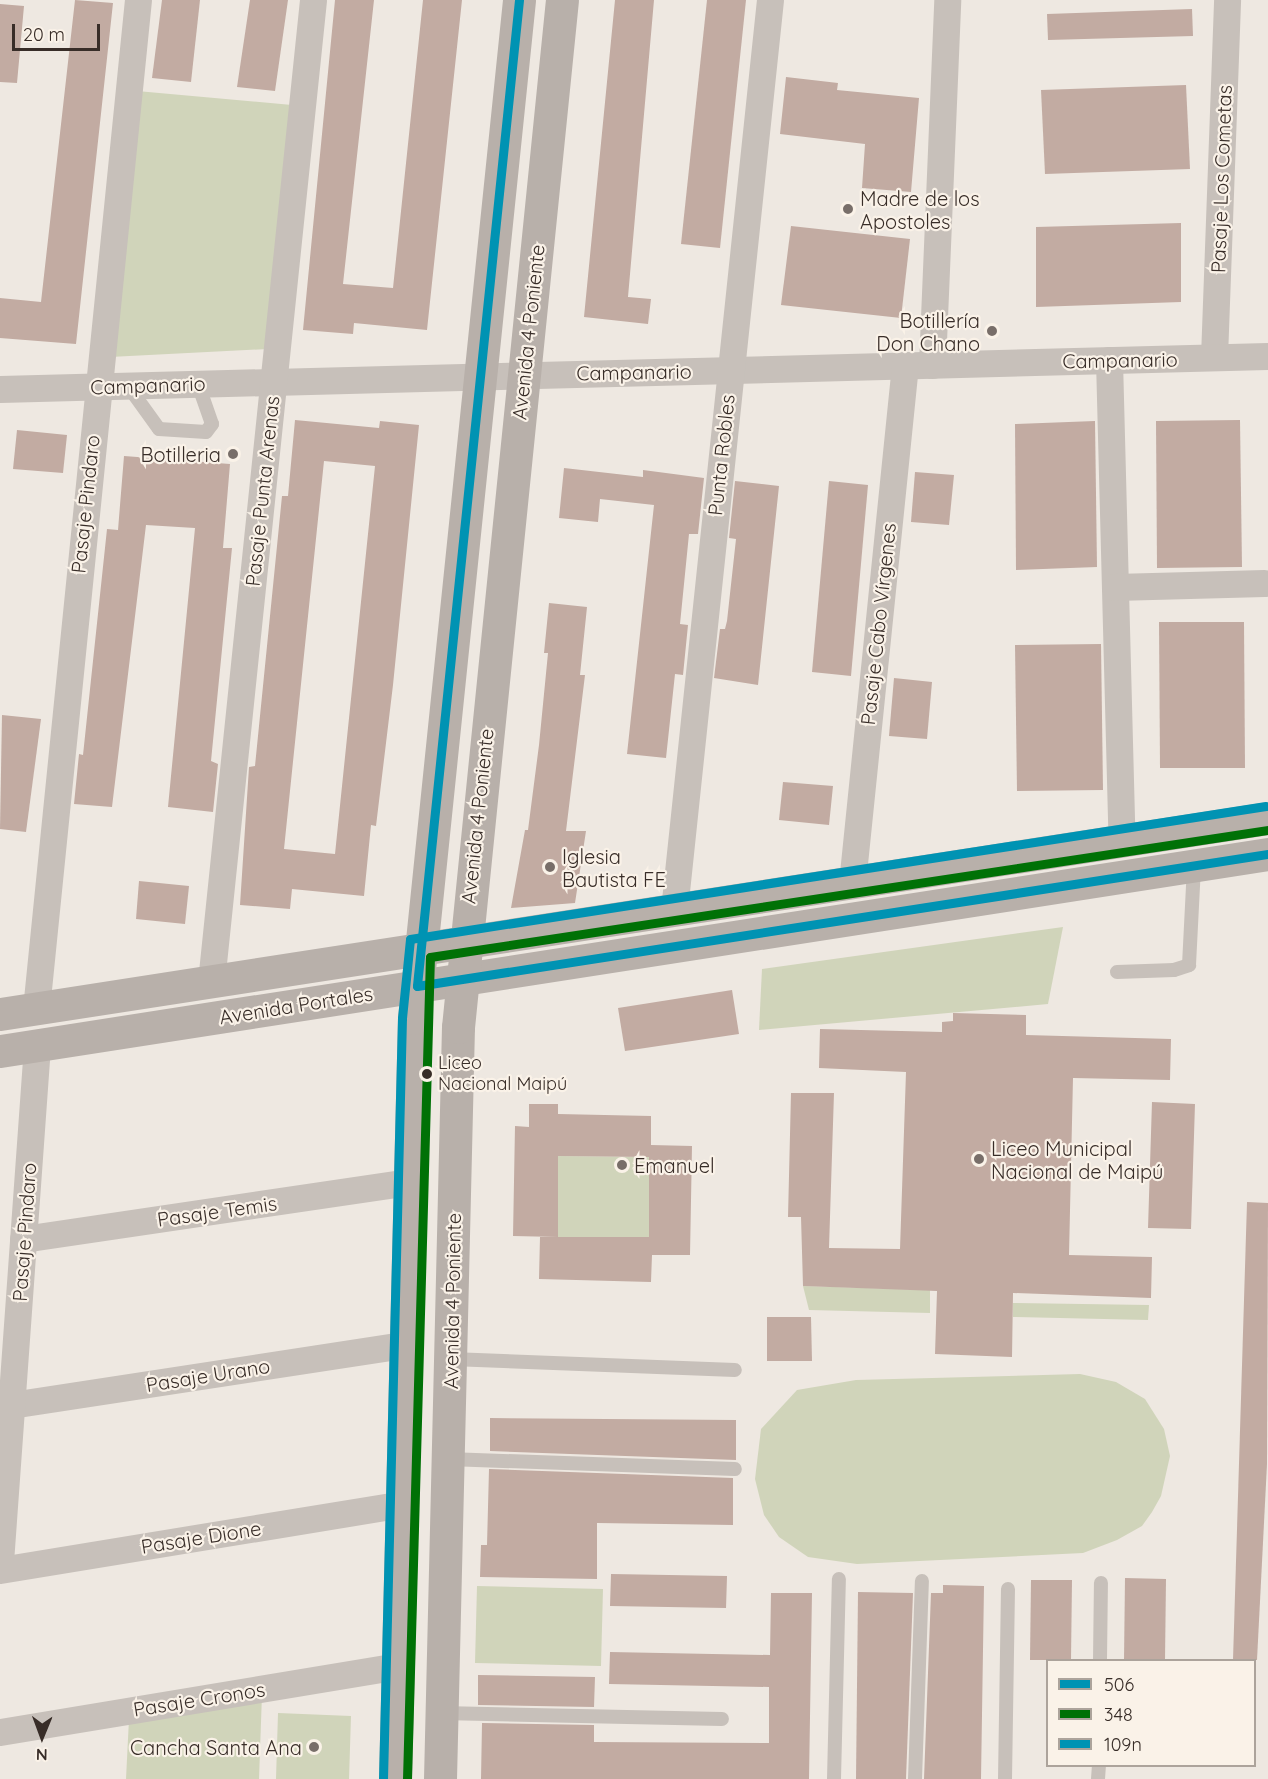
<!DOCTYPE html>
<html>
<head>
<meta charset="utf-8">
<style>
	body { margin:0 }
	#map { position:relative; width:1268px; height:1779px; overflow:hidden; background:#eee8e1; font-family:Quicksand,sans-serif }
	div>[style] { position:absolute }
	.green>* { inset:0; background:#d0d4ba }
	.building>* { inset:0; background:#c2aba2 }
	.lane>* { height:14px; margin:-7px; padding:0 7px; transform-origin:7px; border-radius:7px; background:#c7c0ba }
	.street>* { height:27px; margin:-13.5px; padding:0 13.5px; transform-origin:13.5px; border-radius:13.5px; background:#c7c0ba }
	.secondary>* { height:33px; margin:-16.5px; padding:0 16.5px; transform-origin:16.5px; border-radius:16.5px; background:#b8b0aa }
	.bus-1>* { height:9px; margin:-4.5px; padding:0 4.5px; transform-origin:4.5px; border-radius:4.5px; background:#0093b3 }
	.bus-2>* { height:9px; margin:-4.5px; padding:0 4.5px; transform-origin:4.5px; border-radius:4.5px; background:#007106 }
	.bus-3>* { height:9px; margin:-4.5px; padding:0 4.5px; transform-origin:4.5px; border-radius:4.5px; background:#0093b3 }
	.dots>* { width:16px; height:16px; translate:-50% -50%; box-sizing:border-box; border:3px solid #faf2e8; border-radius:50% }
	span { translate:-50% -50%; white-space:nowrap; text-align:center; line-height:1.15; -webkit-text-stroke:4.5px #faf2e8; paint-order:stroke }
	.bus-label { font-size:18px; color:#382d28 }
	.left { translate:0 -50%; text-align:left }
	.street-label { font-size:20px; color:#382d28 }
	.poi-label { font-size:20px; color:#382d28 }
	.right { translate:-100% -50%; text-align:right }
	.legend { position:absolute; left:1046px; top:1659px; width:210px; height:108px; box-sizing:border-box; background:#faf2e8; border:2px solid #aca39b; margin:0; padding:8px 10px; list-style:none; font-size:18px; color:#382d28 }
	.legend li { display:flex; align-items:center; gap:12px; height:30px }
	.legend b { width:30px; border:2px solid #aca39b }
	.north { position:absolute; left:12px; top:1707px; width:60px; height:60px; -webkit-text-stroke:4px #faf2e8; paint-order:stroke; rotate:181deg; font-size:16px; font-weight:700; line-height:24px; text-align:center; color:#382d28 }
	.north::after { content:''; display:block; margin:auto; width:21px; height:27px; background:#382d28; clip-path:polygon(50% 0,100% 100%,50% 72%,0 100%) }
	.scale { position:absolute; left:12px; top:24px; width:88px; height:27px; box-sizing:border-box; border:3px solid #382d28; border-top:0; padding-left:8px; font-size:18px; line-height:21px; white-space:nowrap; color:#382d28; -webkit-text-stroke:4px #faf2e8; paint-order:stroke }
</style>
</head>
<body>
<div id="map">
	<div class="green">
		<div style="clip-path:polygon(137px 91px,292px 105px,268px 349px,110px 357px)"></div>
		<div style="clip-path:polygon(1063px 927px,1048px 1004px,759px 1030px,762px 969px)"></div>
		<div style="clip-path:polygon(558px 1156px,649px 1157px,649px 1237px,558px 1237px)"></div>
		<div style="clip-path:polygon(803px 1286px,930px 1290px,930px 1313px,809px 1310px)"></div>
		<div style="clip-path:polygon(1013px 1303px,1149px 1305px,1148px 1320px,1013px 1317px)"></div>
		<div style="clip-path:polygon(1080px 1374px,1116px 1382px,1145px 1399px,1164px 1429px,1170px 1456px,1161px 1496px,1152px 1512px,1142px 1526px,1117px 1540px,1083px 1553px,857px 1564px,808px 1557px,779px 1537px,764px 1515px,755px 1479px,761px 1429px,797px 1390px,856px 1380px)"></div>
		<div style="clip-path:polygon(477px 1586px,603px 1589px,601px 1666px,475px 1663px)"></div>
		<div style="clip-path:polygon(262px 1694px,259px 1779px,126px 1779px,129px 1719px)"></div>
		<div style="clip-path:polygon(278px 1713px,351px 1716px,349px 1779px,276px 1779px)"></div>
	</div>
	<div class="building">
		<div style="clip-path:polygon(75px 0,113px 3px,76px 344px,0 338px,0 298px,41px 302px)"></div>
		<div style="clip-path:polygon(162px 0,200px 0,191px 82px,152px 78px)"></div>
		<div style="clip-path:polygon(250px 0,288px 0,275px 91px,237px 87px)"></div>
		<div style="clip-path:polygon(335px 0,374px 0,343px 284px,393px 288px,423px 0,462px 0,427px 330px,354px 323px,353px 334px,303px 330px)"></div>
		<div style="clip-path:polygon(615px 0,654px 0,628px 297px,651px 299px,648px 324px,584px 317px)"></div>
		<div style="clip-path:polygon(707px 0,746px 0,720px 248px,681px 244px)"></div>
		<div style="clip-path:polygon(0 4px,24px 6px,17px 83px,0 82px)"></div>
		<div style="clip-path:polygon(1192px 9px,1193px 36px,1048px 40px,1047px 14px)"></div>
		<div style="clip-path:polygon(786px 77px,838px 83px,837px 90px,919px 98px,911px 192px,862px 188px,865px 144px,780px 134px)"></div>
		<div style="clip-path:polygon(1186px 85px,1190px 169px,1045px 174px,1041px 90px)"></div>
		<div style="clip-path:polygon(1181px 223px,1181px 302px,1036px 307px,1036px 227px)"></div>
		<div style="clip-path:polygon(791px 226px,910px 239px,901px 318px,781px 305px)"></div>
		<div style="clip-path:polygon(evenodd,295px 420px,379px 428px,380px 421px,419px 425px,393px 685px,376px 826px,371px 825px,364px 896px,292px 889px,290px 909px,240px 905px,249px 767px,255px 766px,282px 496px,288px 496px,295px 420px,324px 461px,375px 466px,335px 854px,284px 849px,324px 461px)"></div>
		<div style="clip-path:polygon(1240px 420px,1242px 567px,1157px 568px,1156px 421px)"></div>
		<div style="clip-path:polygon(1095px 421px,1097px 567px,1016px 570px,1015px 424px)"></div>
		<div style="clip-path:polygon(17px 430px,67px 435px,63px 473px,13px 469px)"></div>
		<div style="clip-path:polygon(124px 456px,230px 464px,223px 548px,232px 548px,211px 761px,218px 764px,213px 812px,168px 807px,195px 528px,146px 525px,112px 807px,74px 804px,79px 754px,83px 755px,107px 529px,118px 530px)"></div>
		<div style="clip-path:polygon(564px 468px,643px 477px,643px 470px,704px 478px,698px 534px,689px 534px,680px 624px,688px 625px,683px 675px,675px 674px,666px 758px,627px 754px,654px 505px,600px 499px,598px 522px,559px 518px)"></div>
		<div style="clip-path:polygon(915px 472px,954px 475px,949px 525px,911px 522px)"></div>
		<div style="clip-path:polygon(735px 481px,779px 486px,758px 685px,714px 678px,720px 629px,725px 629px,727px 621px,736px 539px,729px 538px)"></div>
		<div style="clip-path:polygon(829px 481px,868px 485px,851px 676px,812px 672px)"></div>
		<div style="clip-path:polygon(549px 603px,587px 607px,580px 675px,585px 675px,566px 831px,586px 831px,575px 903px,511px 908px,525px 830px,528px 830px,539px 745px,548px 653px,544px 653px)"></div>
		<div style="clip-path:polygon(1159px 622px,1244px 622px,1245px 768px,1160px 768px)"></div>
		<div style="clip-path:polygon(1101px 644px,1103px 790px,1017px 791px,1015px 645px)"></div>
		<div style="clip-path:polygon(894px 678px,932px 682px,927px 739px,889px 736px)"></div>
		<div style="clip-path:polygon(2px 715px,41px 719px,26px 832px,0 829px)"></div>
		<div style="clip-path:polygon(783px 782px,833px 786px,829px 825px,779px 820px)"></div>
		<div style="clip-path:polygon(139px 881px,189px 886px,185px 924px,136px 919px)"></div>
		<div style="clip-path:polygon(732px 990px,739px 1034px,625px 1051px,618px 1008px)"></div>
		<div style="clip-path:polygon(953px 1013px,1026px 1015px,1026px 1035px,1171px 1039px,1170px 1080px,1073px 1078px,1069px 1255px,1152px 1257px,1151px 1298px,1013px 1293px,1012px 1357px,935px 1354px,937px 1291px,803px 1286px,801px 1217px,788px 1217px,791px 1093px,834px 1093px,829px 1248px,900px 1249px,906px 1072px,819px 1068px,820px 1029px,942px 1032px,942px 1022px,953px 1021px)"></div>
		<div style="clip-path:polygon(1152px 1102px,1195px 1104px,1191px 1229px,1148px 1228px)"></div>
		<div style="clip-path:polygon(evenodd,529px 1104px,558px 1104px,558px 1114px,651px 1116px,651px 1145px,692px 1146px,690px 1255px,652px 1255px,651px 1282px,539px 1279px,540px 1237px,558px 1237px,513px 1236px,515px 1126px,529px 1127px,529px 1104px,558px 1156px,649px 1157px,649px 1237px,558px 1237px,558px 1156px)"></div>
		<div style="clip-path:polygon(1247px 1202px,1268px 1203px,1267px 1464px,1257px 1660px,1233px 1660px)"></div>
		<div style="clip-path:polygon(767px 1317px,811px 1317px,812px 1361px,767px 1361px)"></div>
		<div style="clip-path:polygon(490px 1418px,736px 1420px,736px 1460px,490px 1451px)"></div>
		<div style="clip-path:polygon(489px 1469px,733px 1478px,733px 1525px,597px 1523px,597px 1579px,480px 1577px,481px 1545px,487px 1545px)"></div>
		<div style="clip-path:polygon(611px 1574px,727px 1576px,726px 1608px,610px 1606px)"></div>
		<div style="clip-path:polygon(1125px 1578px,1166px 1579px,1165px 1660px,1124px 1660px)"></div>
		<div style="clip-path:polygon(1031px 1580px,1072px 1580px,1071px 1660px,1030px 1660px)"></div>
		<div style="clip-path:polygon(943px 1585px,984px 1586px,981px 1779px,924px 1779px,931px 1593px,943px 1593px)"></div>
		<div style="clip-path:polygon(858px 1592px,913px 1593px,906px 1779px,856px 1779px)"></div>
		<div style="clip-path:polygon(771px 1593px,812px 1593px,809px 1779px,481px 1779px,482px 1723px,594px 1725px,594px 1742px,769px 1743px,769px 1687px,609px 1684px,610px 1652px,770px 1655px)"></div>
		<div style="clip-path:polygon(478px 1675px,595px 1677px,594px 1707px,478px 1705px)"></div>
	</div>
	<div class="lane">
		<div style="left:128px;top:386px;width:53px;rotate:54.2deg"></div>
		<div style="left:159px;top:429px;width:47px;rotate:3.7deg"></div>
		<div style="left:206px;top:432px;width:10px;rotate:-53deg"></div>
		<div style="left:212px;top:424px;width:42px;rotate:-109.3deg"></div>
		<div style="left:1117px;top:972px;width:57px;rotate:-2deg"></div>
		<div style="left:1174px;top:970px;width:16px;rotate:-18deg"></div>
		<div style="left:1189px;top:965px;width:99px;rotate:-87.1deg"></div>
		<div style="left:451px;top:1359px;width:284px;rotate:2.2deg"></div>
		<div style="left:448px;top:1459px;width:287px;rotate:2deg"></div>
		<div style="left:1100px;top:1660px;width:77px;rotate:-89.3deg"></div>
		<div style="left:441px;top:1713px;width:281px;rotate:1.2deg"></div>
		<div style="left:834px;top:1779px;width:200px;rotate:-88.6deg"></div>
		<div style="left:915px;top:1779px;width:198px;rotate:-88deg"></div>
		<div style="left:1005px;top:1779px;width:190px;rotate:-89.1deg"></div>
		<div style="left:1098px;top:1779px;width:13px;rotate:-86deg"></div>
	</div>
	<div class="street">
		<div style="left:1214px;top:357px;width:357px;rotate:-87.9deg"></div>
		<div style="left:1109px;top:360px;width:481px;rotate:88.5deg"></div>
		<div style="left:932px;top:365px;width:365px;rotate:-87.6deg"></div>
		<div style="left:0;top:389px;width:1268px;rotate:-1.49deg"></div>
		<div style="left:1115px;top:587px;width:149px;rotate:-1.5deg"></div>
		<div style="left:852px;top:883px;width:521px;rotate:-84.16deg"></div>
		<div style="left:674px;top:910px;width:915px;rotate:-83.98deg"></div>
		<div style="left:211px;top:982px;width:987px;rotate:-84.07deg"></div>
		<div style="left:36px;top:1009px;width:1014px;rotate:-84.23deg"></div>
		<div style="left:23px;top:1239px;width:391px;rotate:-8.4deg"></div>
		<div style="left:11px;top:1405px;width:399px;rotate:-8.7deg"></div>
		<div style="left:0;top:1562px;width:517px;rotate:-85.9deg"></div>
		<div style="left:0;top:1570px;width:407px;rotate:-9.3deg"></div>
		<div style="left:0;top:1732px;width:403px;rotate:-9.4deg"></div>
	</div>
	<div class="secondary">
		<div style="left:0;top:1014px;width:1283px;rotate:-8.79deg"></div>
		<div style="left:0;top:1051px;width:1283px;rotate:-8.83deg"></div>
		<div style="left:395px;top:1779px;width:761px;rotate:-88.57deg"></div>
		<div style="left:414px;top:1018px;width:1023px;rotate:-84.11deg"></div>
		<div style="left:440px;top:1779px;width:752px;rotate:-88.63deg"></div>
		<div style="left:458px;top:1027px;width:1032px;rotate:-84.22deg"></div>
	</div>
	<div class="bus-1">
		<div style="left:519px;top:0;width:991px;rotate:95.91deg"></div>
		<div style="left:417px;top:986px;width:861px;rotate:-8.82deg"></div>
	</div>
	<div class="bus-2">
		<div style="left:407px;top:1779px;width:822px;rotate:-88.4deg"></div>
		<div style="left:430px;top:957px;width:848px;rotate:-8.62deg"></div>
	</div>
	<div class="bus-3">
		<div style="left:383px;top:1779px;width:761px;rotate:-88.57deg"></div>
		<div style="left:402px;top:1018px;width:79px;rotate:-84.2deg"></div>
		<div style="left:410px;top:939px;width:866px;rotate:-8.83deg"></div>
	</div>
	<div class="dots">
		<div style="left:848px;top:209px;background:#786e69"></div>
		<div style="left:992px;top:331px;background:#786e69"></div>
		<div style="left:233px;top:454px;background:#786e69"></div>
		<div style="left:550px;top:867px;background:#786e69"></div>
		<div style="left:427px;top:1074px;background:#382d28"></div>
		<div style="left:979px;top:1159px;background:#786e69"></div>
		<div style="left:622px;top:1165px;background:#786e69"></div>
		<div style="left:314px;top:1747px;background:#786e69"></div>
	</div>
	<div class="bus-label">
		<span class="left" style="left:438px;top:1074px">Liceo<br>Nacional Maipú</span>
	</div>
	<div class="street-label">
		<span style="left:1221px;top:179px;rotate:-88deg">Pasaje Los Cometas</span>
		<span style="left:528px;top:332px;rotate:-84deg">Avenida 4 Poniente</span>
		<span style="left:1120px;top:360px;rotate:-1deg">Campanario</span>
		<span style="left:634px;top:372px;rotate:-1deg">Campanario</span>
		<span style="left:148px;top:385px;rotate:-2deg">Campanario</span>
		<span style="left:721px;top:455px;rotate:-84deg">Punta Robles</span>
		<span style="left:262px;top:491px;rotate:-84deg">Pasaje Punta Arenas</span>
		<span style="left:85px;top:504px;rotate:-84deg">Pasaje Pindaro</span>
		<span style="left:878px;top:624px;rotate:-84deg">Pasaje Cabo Vírgenes</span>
		<span style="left:477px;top:816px;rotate:-84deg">Avenida 4 Poniente</span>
		<span style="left:296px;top:1005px;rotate:-9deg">Avenida Portales</span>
		<span style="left:217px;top:1211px;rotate:-8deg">Pasaje Temis</span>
		<span style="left:24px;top:1232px;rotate:-86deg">Pasaje Pindaro</span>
		<span style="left:452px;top:1301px;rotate:-89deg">Avenida 4 Poniente</span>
		<span style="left:208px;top:1375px;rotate:-9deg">Pasaje Urano</span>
		<span style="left:201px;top:1537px;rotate:-9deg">Pasaje Dione</span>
		<span style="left:199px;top:1699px;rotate:-9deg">Pasaje Cronos</span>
	</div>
	<div class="poi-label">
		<span class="left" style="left:860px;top:210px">Madre de los<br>Apostoles</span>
		<span class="right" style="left:980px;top:332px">Botillería<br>Don Chano</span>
		<span class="right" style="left:221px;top:454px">Botilleria</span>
		<span class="left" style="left:562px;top:868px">Iglesia<br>Bautista FE</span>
		<span class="left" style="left:991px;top:1160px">Liceo Municipal<br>Nacional de Maipú</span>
		<span class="left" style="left:634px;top:1165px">Emanuel</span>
		<span class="right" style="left:302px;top:1747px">Cancha Santa Ana</span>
	</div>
	<ul class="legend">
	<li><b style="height:8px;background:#0093b3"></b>506</li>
	<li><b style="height:8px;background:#007106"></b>348</li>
	<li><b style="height:8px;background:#0093b3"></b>109n</li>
	</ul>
	<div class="north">N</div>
	<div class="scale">20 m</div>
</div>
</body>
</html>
